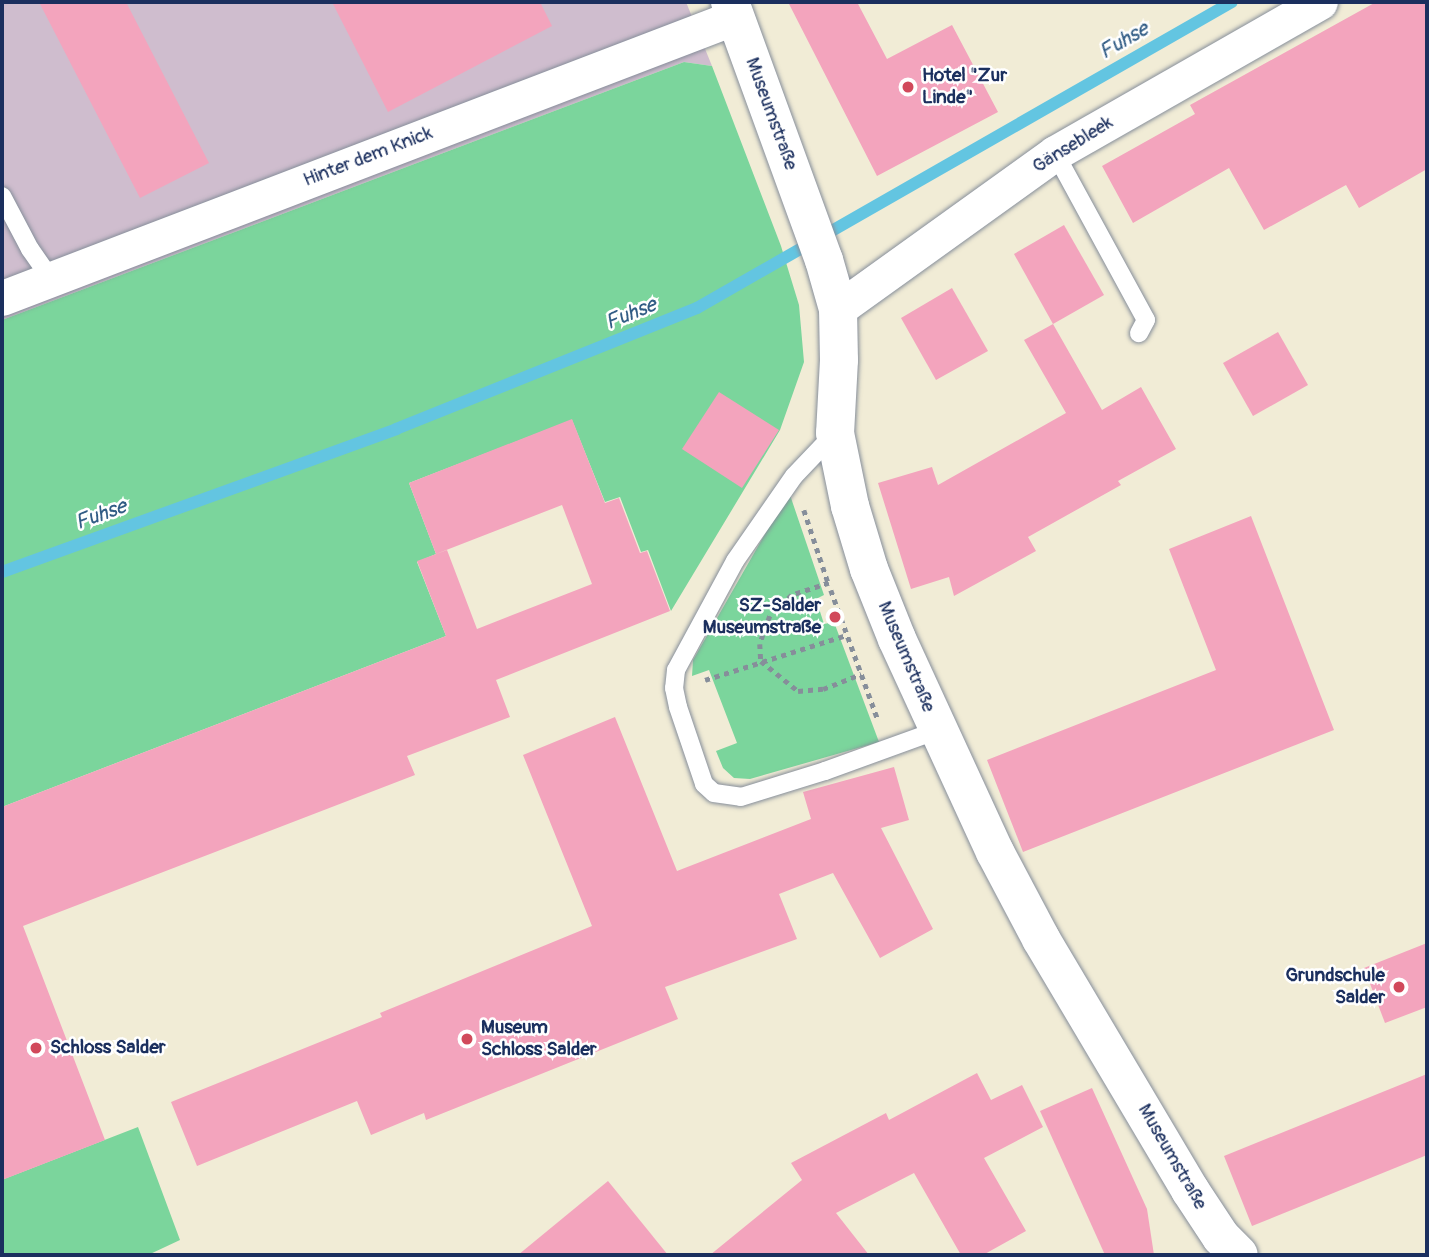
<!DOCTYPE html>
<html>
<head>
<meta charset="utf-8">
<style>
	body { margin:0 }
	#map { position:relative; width:1429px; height:1257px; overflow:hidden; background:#f1ecd6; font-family:Pangolin,sans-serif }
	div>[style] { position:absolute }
	.industrial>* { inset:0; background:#cfbdce }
	.green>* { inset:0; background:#7bd59c }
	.stream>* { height:12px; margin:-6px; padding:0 6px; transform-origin:6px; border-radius:6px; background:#63c5e1 }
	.building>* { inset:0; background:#f3a4bd }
	.path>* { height:4.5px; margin-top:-2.25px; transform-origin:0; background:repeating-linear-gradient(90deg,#868e9a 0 5px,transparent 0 10px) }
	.roads { filter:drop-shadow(0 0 2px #868e9a) drop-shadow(0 0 2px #868e9a) }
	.service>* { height:18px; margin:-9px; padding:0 9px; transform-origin:9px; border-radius:9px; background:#fff }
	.minor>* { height:35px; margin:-17.5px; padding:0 17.5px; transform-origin:17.5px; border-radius:17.5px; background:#fff }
	.secondary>* { height:38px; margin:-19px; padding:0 19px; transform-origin:19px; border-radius:19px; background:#fff }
	.dots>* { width:19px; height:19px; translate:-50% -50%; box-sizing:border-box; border:4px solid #fff; border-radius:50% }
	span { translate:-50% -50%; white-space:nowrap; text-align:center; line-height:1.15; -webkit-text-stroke:5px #fff; paint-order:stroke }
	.poi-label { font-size:19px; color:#1b2f5e; font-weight:700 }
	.left { translate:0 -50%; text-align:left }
	.right { translate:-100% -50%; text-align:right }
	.street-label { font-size:19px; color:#1b2f5e }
	.water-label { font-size:21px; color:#315c85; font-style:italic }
	.frame { position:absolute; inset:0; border:4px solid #1b2f5e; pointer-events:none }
</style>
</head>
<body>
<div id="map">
	<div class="industrial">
		<div style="clip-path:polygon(2px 2px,686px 2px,712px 66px,684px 62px,2px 320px)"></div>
	</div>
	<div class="green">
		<div style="clip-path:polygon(684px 62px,712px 66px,781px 246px,799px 305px,804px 362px,780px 430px,671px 611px,648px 550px,641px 552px,620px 497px,605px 502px,572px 420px,409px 483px,436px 554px,417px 562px,446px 636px,2px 807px,2px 320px)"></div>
		<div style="clip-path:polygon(789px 492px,824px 595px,816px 599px,824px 624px,834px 622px,879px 742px,750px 779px,734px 778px,723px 768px,716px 751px,737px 743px,709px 670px,692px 676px,693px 660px)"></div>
		<div style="clip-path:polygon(138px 1127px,180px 1240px,148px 1255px,2px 1255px,2px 1175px,4px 1179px)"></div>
	</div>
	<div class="stream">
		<div style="left:2px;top:572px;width:419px;rotate:-19.9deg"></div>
		<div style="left:396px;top:429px;width:324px;rotate:-21.9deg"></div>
		<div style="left:697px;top:308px;width:616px;rotate:-29.77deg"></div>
	</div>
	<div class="building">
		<div style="clip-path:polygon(39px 2px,126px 2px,209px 163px,140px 198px)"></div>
		<div style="clip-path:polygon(332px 2px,540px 2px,552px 26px,388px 112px)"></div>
		<div style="clip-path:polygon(788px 2px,857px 2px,887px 59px,952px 25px,998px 112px,877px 176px)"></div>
		<div style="clip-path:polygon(1376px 2px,1427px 2px,1427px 169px,1359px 208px,1346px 185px,1264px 230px,1229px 168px,1133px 223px,1102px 166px,1195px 114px,1190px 105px)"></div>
		<div style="clip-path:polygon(1064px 225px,1104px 295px,1053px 324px,1014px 254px)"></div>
		<div style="clip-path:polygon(952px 288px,988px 351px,936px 380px,901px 318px)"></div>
		<div style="clip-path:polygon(1053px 324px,1102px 410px,1141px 387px,1176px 449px,1118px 481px,1121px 485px,1028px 537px,1036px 551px,954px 596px,949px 577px,911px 589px,878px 483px,932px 467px,938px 485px,1066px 413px,1024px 340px)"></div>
		<div style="clip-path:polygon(1278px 332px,1308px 385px,1253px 416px,1223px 363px)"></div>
		<div style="clip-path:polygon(719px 392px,779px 430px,742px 488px,682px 449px)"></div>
		<div style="clip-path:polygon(572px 419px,605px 503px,619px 498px,640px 553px,647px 551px,670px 611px,496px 680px,510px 717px,407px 756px,415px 775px,23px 926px,105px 1140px,2px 1180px,2px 807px,446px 636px,417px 561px,447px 550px,477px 629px,592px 584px,562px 505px,436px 554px,409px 483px)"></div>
		<div style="clip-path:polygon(1251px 516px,1334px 730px,1023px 852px,987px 760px,1216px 670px,1169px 549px)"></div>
		<div style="clip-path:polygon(615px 717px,677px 871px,811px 819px,803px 792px,894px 767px,909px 820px,881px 828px,933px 929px,880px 958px,833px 873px,779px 894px,797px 939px,665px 987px,678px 1019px,426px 1120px,424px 1113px,371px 1135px,357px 1101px,197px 1166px,171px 1102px,382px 1017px,380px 1013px,592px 926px,523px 755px)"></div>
		<div style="clip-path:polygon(1427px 943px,1427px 1007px,1385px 1023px,1364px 968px)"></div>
		<div style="clip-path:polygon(977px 1073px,991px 1100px,1022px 1085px,1043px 1127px,984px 1158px,1026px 1231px,983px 1255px,961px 1255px,914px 1173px,836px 1213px,869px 1255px,710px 1255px,802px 1180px,791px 1163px,886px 1113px,889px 1120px)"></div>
		<div style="clip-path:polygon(1427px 1074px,1427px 1155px,1252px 1226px,1224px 1156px)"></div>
		<div style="clip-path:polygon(1092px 1088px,1147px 1209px,1154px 1255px,1105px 1255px,1040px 1111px)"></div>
		<div style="clip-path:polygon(608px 1181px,668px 1255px,518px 1255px)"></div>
	</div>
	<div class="path">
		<div style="left:804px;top:510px;width:76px;rotate:71.6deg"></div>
		<div style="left:829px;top:583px;width:39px;rotate:162deg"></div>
		<div style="left:792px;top:595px;width:30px;rotate:136deg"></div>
		<div style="left:770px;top:616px;width:30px;rotate:110deg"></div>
		<div style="left:760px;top:644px;width:17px;rotate:87deg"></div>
		<div style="left:761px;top:661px;width:48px;rotate:39deg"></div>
		<div style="left:798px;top:691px;width:25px;rotate:-5deg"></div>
		<div style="left:823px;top:689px;width:41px;rotate:-21.5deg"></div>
		<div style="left:831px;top:590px;width:138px;rotate:70.1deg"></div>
		<div style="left:705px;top:680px;width:149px;rotate:-17.6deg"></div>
	</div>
	<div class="roads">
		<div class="service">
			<div style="left:1055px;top:153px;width:190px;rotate:61.4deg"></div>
			<div style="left:1146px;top:320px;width:15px;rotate:118deg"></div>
			<div style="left:2px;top:196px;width:60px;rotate:62.2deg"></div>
			<div style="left:30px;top:249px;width:37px;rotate:55deg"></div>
			<div style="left:835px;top:433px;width:59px;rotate:133.6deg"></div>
			<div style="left:794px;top:476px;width:103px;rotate:124.8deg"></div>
			<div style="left:735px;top:561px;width:124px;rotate:118.4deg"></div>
			<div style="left:676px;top:670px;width:18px;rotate:96deg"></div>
			<div style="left:674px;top:688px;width:19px;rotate:78deg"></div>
			<div style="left:678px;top:707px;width:81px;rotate:71.3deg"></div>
			<div style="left:704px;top:784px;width:13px;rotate:42deg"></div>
			<div style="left:714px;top:793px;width:27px;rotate:8deg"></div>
			<div style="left:741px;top:797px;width:88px;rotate:-17.2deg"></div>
			<div style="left:825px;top:771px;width:120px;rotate:-19.9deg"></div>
		</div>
		<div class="minor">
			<div style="left:2px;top:298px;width:785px;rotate:-20.97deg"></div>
			<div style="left:838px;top:309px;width:267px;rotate:-35.7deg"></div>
			<div style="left:1055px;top:153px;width:305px;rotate:-29.7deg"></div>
		</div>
		<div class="secondary">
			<div style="left:730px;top:2px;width:275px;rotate:70deg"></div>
			<div style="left:824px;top:260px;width:51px;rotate:74.1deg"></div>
			<div style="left:838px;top:309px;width:51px;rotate:88.9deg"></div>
			<div style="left:839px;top:360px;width:73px;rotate:93.1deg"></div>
			<div style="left:835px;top:433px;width:75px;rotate:78.4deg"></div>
			<div style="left:850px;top:506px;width:66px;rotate:73.2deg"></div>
			<div style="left:869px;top:569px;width:75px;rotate:68.2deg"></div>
			<div style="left:897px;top:639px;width:234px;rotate:65.3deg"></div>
			<div style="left:995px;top:852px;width:98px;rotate:62.1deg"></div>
			<div style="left:1041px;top:939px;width:292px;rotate:59.3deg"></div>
			<div style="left:1190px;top:1190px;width:56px;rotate:56.6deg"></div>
			<div style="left:1221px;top:1237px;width:25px;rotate:45deg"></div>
		</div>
	</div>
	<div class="dots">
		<div style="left:908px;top:87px;background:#d1495b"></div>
		<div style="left:835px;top:617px;background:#d1495b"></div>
		<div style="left:1399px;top:987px;background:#d1495b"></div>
		<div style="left:467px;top:1039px;background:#d1495b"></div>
		<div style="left:36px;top:1048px;background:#d1495b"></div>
	</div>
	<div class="poi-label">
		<span class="left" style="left:922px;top:87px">Hotel "Zur<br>Linde"</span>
		<span class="right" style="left:821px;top:617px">SZ-Salder<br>Museumstraße</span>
		<span class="right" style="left:1385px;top:987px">Grundschule<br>Salder</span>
		<span class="left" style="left:481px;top:1039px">Museum<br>Schloss Salder</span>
		<span class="left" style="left:50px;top:1048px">Schloss Salder</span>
	</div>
	<div class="street-label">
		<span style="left:771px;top:114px;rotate:70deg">Museumstraße</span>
		<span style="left:1073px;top:145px;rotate:-32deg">Gänsebleek</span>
		<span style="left:368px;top:157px;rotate:-21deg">Hinter dem Knick</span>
		<span style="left:906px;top:657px;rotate:67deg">Museumstraße</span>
		<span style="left:1172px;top:1157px;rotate:60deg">Museumstraße</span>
	</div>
	<div class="water-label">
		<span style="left:1124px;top:41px;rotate:-30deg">Fuhse</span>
		<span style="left:631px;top:314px;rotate:-22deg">Fuhse</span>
		<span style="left:101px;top:515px;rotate:-20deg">Fuhse</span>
	</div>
	<div class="frame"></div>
</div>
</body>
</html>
